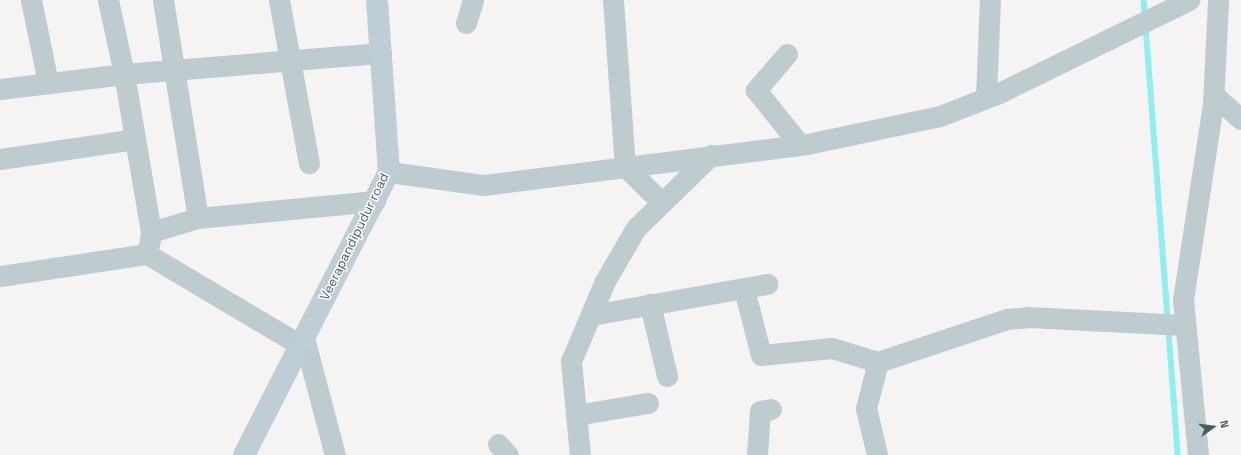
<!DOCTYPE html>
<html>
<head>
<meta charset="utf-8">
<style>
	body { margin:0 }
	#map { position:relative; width:1241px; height:455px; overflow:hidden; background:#f5f3f3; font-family:"Space Grotesk",sans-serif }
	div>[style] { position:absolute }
	.stream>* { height:5.5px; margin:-2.75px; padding:0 2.75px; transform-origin:2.75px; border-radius:2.75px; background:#8fefee }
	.street>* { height:21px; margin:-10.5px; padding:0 10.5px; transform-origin:10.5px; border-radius:10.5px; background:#becbcf }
	.secondary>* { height:22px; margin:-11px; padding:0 11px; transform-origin:11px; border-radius:11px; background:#bfcdd4 }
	span { translate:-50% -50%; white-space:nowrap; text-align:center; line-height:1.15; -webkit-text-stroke:3px #fff; paint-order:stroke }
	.street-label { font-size:13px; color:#4a5b61 }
	.north { position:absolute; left:1193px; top:407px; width:40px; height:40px; -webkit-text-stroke:3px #fff; paint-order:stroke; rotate:76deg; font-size:11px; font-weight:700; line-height:16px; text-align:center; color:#4a5b61 }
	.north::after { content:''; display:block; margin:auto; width:14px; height:18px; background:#4a5b61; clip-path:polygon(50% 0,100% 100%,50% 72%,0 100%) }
</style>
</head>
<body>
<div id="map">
	<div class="stream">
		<div style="left:1144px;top:0;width:16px;rotate:86deg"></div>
		<div style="left:1146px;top:26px;width:430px;rotate:85.7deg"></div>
	</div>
	<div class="street">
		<div style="left:31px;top:0;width:85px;rotate:78.4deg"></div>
		<div style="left:108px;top:0;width:76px;rotate:77.8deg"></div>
		<div style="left:124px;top:74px;width:160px;rotate:80.3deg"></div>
		<div style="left:163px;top:0;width:221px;rotate:80.9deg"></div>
		<div style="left:198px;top:218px;width:178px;rotate:-5.5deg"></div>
		<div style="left:279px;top:0;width:166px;rotate:79.6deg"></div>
		<div style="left:613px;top:0;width:166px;rotate:85.9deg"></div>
		<div style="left:625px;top:166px;width:52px;rotate:45deg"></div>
		<div style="left:466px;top:23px;width:24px;rotate:-73deg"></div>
		<div style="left:787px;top:54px;width:48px;rotate:130.7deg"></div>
		<div style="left:756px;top:90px;width:70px;rotate:51.3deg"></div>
		<div style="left:0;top:89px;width:125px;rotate:-6.9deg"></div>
		<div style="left:124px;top:74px;width:258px;rotate:-4.7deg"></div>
		<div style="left:1214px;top:95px;width:36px;rotate:42deg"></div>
		<div style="left:986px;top:98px;width:98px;rotate:-87.7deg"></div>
		<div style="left:0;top:159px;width:136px;rotate:-8.4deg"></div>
		<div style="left:389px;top:172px;width:96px;rotate:7.8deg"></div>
		<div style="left:484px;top:185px;width:326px;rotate:-7.2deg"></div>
		<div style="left:807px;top:144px;width:136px;rotate:-11.9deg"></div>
		<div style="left:940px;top:116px;width:63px;rotate:-21.3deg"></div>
		<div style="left:999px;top:93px;width:212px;rotate:-26.1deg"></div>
		<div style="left:149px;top:245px;width:13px;rotate:-81deg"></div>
		<div style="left:151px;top:232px;width:49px;rotate:-16.6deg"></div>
		<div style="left:0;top:276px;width:149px;rotate:-8.5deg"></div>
		<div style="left:147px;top:254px;width:178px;rotate:30.7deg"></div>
		<div style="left:744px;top:289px;width:68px;rotate:75.6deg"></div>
		<div style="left:761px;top:355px;width:71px;rotate:-5.6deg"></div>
		<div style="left:832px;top:348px;width:48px;rotate:16.9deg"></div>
		<div style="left:878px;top:362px;width:48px;rotate:104.6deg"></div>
		<div style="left:866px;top:408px;width:48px;rotate:76.8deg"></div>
		<div style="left:650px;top:304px;width:74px;rotate:76.7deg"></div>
		<div style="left:591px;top:315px;width:179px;rotate:-10deg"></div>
		<div style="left:304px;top:338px;width:121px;rotate:75.2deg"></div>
		<div style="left:878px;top:362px;width:136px;rotate:-18.4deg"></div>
		<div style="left:1007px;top:319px;width:21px;rotate:-5deg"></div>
		<div style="left:1028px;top:317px;width:157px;rotate:2.9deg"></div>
		<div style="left:576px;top:415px;width:73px;rotate:-9.5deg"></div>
		<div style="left:498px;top:444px;width:15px;rotate:48deg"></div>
		<div style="left:580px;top:455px;width:94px;rotate:-95.5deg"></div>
		<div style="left:571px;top:361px;width:87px;rotate:-67deg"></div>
		<div style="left:605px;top:281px;width:61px;rotate:-59.7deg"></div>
		<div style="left:636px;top:228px;width:105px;rotate:-44.2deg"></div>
		<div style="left:757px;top:455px;width:44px;rotate:-86.1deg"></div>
		<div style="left:760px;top:411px;width:11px;rotate:-10deg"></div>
		<div style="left:1198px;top:455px;width:156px;rotate:-95.5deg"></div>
		<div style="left:1183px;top:300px;width:198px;rotate:-81.3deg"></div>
		<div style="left:1213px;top:104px;width:104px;rotate:-87.2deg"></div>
	</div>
	<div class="secondary">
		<div style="left:244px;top:455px;width:318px;rotate:-62.9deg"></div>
		<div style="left:389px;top:172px;width:172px;rotate:-94deg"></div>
	</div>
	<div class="street-label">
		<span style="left:355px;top:237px;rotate:-64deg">Veerapandipudur road</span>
	</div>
	<div class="north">N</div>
</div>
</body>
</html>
